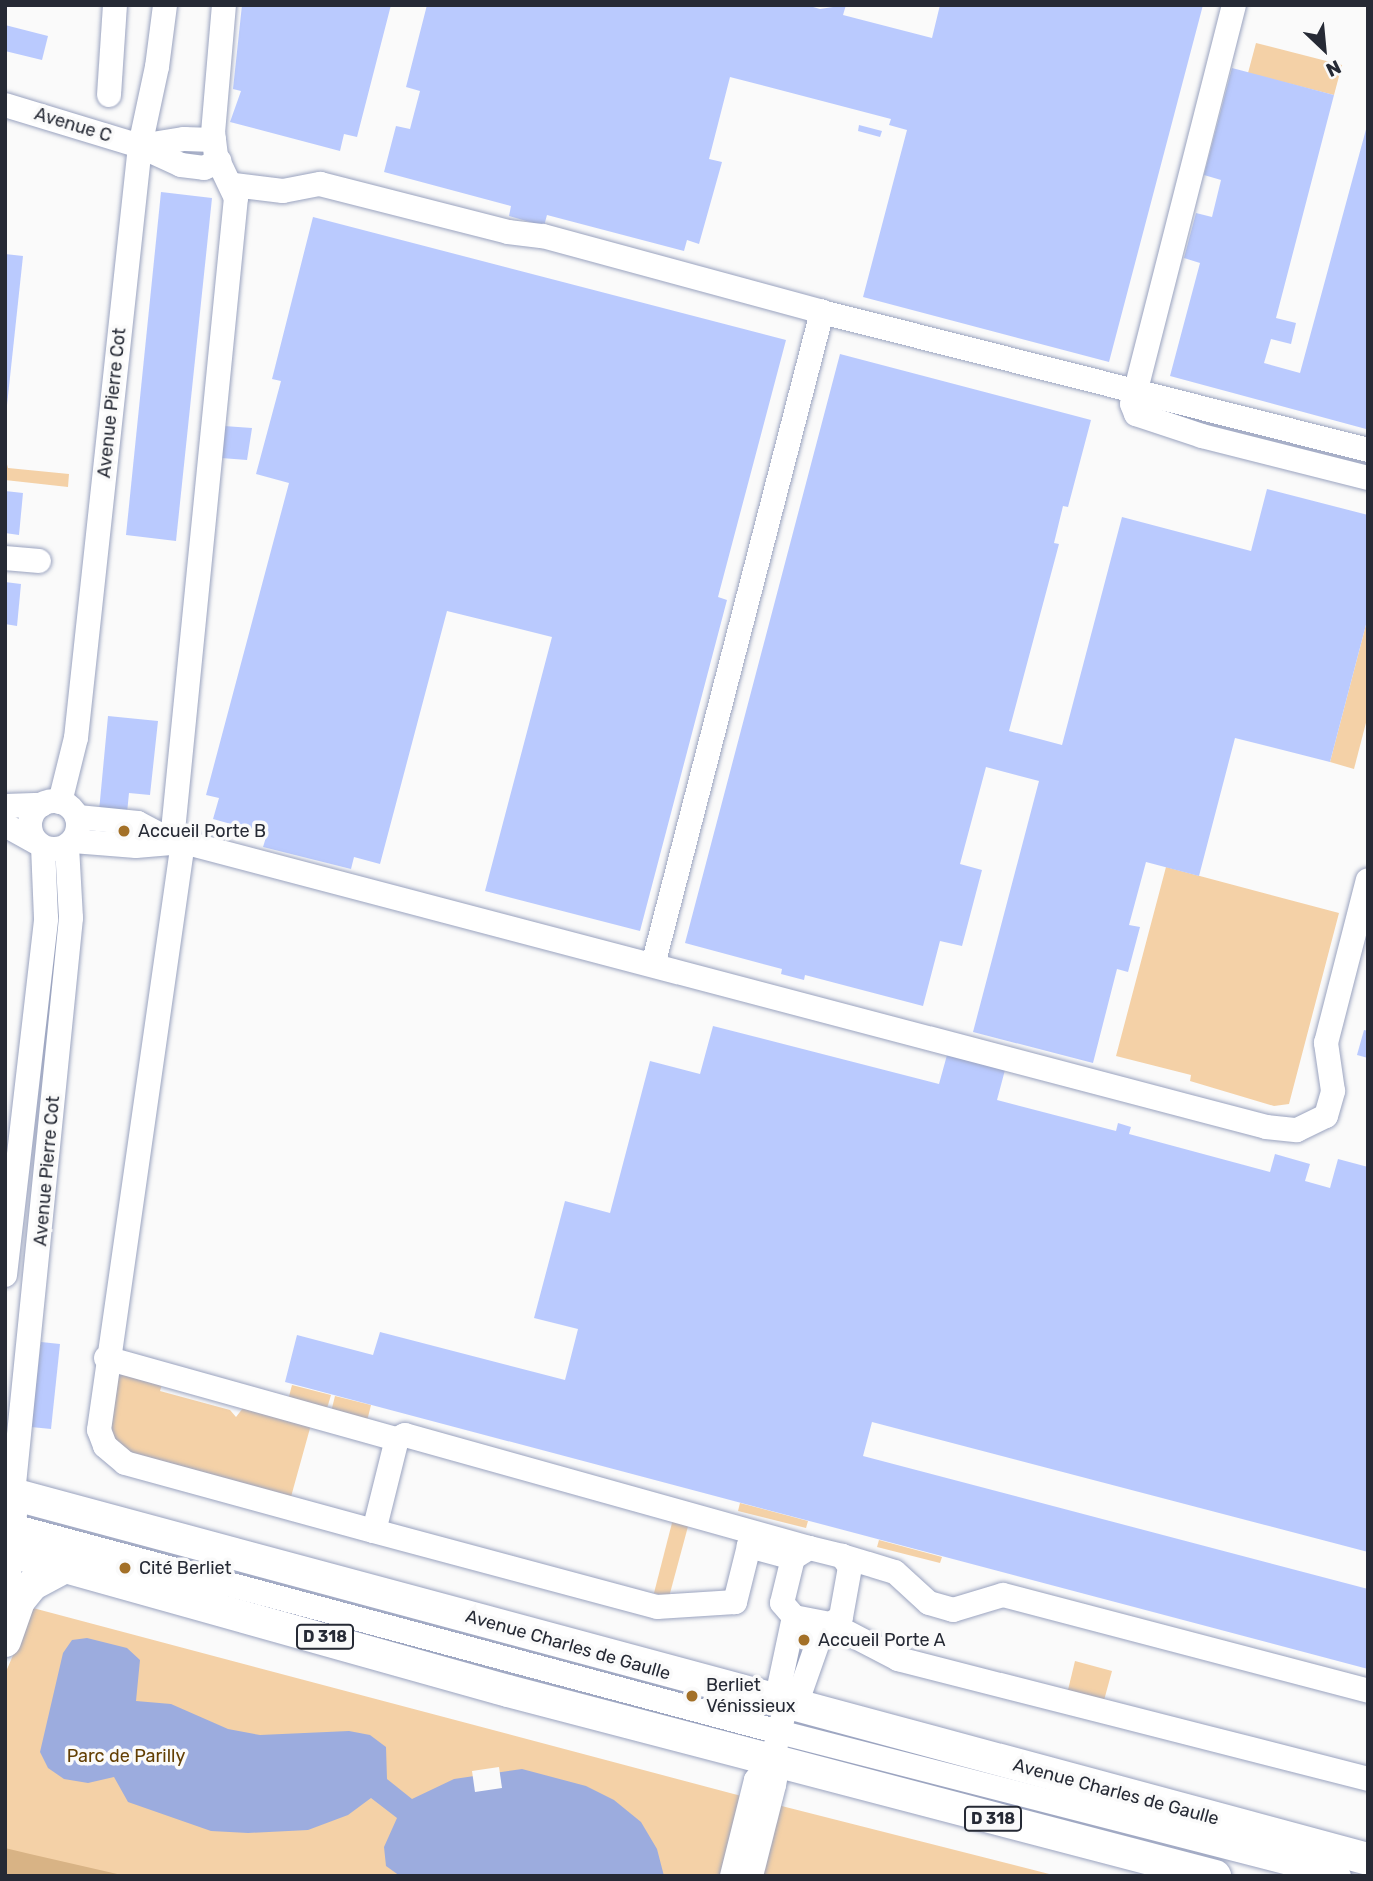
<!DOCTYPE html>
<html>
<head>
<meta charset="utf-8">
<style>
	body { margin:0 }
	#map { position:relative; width:1373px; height:1881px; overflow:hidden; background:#fafafa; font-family:Rubik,sans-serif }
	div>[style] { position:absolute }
	.green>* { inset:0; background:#f4d1a7 }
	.forest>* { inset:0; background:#d8b385 }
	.water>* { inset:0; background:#9cacde }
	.pier>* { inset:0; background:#fafafa }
	.building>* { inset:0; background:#bacafe }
	.roads { filter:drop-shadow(0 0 2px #9aa3bf) drop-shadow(0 0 2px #9aa3bf) }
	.minor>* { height:24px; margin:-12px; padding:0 12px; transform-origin:12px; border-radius:12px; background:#fff }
	.minor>.ring { margin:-12px; padding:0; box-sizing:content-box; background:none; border:24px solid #fff; border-radius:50% }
	.major>* { height:32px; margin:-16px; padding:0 16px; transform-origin:16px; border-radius:16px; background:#fff }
	.dots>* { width:19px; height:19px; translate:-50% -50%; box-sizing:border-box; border:4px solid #fafafa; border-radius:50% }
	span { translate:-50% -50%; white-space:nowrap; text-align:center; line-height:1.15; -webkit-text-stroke:7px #fafafa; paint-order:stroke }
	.shield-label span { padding:2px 5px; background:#fafafa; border:2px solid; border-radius:5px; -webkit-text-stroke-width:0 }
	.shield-label { font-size:16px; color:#262a35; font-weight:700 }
	.street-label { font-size:18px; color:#262a35 }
	.poi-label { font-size:18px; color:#262a35 }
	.left { translate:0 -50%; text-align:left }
	.park-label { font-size:18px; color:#633f03 }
	.frame { position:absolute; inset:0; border:7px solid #262a35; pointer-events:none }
	.north { position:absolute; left:1289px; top:14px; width:70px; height:70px; -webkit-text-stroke:5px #fafafa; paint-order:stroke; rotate:154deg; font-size:19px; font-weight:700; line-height:28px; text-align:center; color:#262a35 }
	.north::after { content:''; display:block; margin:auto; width:24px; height:32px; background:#262a35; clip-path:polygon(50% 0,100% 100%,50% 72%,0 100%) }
</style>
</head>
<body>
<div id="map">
	<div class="green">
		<div style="clip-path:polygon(1256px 43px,1342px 65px,1334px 95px,1248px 73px)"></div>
		<div style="clip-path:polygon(5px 457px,8px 468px,69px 474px,68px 487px,5px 480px)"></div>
		<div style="clip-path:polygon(1368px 617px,1368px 715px,1354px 769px,1330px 762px)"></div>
		<div style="clip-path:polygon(1166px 867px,1339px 913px,1289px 1104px,1274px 1106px,1190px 1081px,1191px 1075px,1116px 1056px)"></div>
		<div style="clip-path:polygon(112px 1367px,163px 1381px,160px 1391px,230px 1410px,236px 1417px,243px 1408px,312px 1421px,289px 1504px,125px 1457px,109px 1443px)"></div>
		<div style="clip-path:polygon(292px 1385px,331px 1395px,325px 1415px,287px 1404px)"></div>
		<div style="clip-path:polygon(335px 1396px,371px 1405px,366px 1425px,330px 1416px)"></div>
		<div style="clip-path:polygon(740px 1503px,808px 1521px,806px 1528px,738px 1511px)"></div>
		<div style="clip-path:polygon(674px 1515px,690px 1519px,669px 1597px,654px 1593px)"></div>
		<div style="clip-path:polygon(879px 1540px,942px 1557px,940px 1563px,877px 1547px)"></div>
		<div style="clip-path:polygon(33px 1608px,730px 1793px,1057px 1876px,5px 1876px,5px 1674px)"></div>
		<div style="clip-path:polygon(1075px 1661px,1112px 1671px,1103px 1704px,1067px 1694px)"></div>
	</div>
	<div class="forest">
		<div style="clip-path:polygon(5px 1848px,30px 1854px,126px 1876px,5px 1876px)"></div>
	</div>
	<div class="water">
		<div style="clip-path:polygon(87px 1638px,127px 1648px,140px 1660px,136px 1701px,171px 1704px,228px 1729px,260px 1735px,349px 1731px,370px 1735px,386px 1747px,387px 1779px,412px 1799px,454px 1779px,522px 1769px,586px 1786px,614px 1800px,641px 1822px,657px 1849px,664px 1876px,400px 1876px,386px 1866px,384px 1847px,397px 1818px,371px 1798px,348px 1815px,308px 1830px,248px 1833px,211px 1831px,128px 1802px,114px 1777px,88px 1783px,64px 1779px,48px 1768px,40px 1752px,63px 1653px,72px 1640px)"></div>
	</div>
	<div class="pier">
		<div style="clip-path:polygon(499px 1767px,502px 1788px,475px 1792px,472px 1771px)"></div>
	</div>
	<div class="building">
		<div style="clip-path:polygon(242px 5px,391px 5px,357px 137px,344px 134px,340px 151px,230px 122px,241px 91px,233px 89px)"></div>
		<div style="clip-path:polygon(427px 5px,806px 5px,820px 9px,846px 5px,843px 15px,932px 38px,940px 5px,1203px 5px,1109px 362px,863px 297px,907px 130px,889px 125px,891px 119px,730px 77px,709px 159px,722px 162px,699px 244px,687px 240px,684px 251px,547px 215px,544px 226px,509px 216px,511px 206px,384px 172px,396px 126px,410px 129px,420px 91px,406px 87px)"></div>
		<div style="clip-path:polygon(5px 25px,48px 36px,42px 60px,5px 51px)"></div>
		<div style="clip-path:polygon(1232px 68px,1334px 95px,1276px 318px,1296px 323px,1291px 344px,1271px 339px,1264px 363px,1300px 373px,1368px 122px,1366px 429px,1170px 376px,1200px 263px,1184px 258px,1196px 213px,1212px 217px,1221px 180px,1204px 175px)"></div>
		<div style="clip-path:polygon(859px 125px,882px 131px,880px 137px,858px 131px)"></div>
		<div style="clip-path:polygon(161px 192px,212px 198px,176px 541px,126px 535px)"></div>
		<div style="clip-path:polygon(313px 217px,786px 340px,718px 597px,727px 600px,640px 931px,485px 891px,552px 637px,447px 611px,380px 864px,354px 857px,351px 869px,263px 847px,267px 834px,213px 819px,219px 798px,206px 795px,289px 483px,256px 474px,281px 381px,272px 379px)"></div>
		<div style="clip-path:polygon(5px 254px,23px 256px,7px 405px,5px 405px)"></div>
		<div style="clip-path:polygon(840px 354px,1091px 420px,1068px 507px,1063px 506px,1054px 543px,1059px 544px,1009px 731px,1062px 745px,1122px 517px,1251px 551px,1267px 489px,1368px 515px,1368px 617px,1330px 762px,1235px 738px,1199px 876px,1146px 862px,1129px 925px,1140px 927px,1128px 972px,1117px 969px,1093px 1063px,973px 1032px,1039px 781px,986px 767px,960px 864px,982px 870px,962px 946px,940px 941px,923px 1006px,805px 975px,804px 980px,781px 974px,782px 969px,685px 943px)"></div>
		<div style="clip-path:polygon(224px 426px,252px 428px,247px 460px,221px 458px)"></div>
		<div style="clip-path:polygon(5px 491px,23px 493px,19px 535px,5px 533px)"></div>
		<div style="clip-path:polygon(5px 582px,21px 584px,17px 626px,5px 624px)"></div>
		<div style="clip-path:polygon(108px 716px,158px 721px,150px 795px,129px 793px,127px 813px,99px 811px)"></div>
		<div style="clip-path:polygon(713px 1026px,939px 1084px,947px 1055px,1005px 1070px,997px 1100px,1116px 1131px,1118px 1123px,1131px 1127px,1129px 1134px,1270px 1172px,1275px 1154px,1310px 1164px,1305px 1181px,1330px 1188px,1338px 1159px,1368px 1167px,1368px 1552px,872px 1422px,863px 1456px,1368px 1589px,1368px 1669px,285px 1382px,297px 1335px,373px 1355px,380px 1332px,565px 1380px,578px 1329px,534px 1318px,565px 1201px,610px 1213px,650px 1061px,700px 1074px)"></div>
		<div style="clip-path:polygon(1364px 1030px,1368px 1031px,1368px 1058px,1357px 1055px)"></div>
		<div style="clip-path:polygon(41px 1342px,60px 1344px,51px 1429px,31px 1427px)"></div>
		<div style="clip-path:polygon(803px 1628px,812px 1630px,807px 1649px,798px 1647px)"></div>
	</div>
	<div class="roads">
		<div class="minor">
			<div style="left:1234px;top:5px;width:412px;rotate:104.3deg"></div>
			<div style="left:1132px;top:404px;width:11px;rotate:68deg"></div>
			<div style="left:1136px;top:414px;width:70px;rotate:18.4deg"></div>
			<div style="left:1202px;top:436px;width:171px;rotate:14.2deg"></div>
			<div style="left:109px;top:95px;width:90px;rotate:-86.2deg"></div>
			<div style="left:5px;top:105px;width:141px;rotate:16.9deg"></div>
			<div style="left:140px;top:146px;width:45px;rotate:24.9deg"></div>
			<div style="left:181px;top:165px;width:23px;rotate:7deg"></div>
			<div style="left:204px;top:168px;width:17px;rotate:-25deg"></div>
			<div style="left:140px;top:146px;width:45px;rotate:-9deg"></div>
			<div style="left:184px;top:139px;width:30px;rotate:2deg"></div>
			<div style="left:234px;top:185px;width:49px;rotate:7deg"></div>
			<div style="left:283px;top:191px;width:38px;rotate:-11deg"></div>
			<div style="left:320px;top:184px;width:194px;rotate:14.3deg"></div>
			<div style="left:508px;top:232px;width:35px;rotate:7deg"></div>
			<div style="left:543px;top:236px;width:289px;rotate:15.2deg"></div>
			<div style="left:5px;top:558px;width:34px;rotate:5deg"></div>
			<div class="ring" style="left:30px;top:801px;width:24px;height:24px"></div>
			<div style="left:60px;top:802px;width:66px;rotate:-76deg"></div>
			<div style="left:76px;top:738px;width:595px;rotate:-83.83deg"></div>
			<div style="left:140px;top:146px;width:81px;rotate:-77.9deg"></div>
			<div style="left:157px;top:67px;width:63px;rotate:-82.6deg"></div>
			<div style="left:5px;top:806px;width:37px;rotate:-2deg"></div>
			<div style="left:78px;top:817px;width:60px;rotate:5.7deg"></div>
			<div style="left:138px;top:823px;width:38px;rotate:28deg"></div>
			<div style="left:5px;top:825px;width:35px;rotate:29deg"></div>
			<div style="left:73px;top:841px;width:63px;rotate:4.5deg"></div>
			<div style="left:136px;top:846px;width:47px;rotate:-4.9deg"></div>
			<div style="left:183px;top:842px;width:1120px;rotate:14.74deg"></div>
			<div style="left:1266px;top:1127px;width:31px;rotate:6deg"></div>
			<div style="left:1297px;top:1130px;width:32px;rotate:-26deg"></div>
			<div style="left:1326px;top:1116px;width:26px;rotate:-74deg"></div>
			<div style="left:1333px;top:1091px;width:49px;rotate:-98.3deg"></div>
			<div style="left:1326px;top:1043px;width:168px;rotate:-75.6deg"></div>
			<div style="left:172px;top:841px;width:646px;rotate:-84.32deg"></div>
			<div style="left:236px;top:198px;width:47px;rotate:-115.5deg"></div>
			<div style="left:216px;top:156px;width:23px;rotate:-97deg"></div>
			<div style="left:213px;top:133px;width:128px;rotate:-85.1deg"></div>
			<div style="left:183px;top:842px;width:594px;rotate:98.13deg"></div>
			<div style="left:99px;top:1430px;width:17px;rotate:69deg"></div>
			<div style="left:105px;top:1446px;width:26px;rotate:40deg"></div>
			<div style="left:125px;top:1463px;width:258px;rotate:15.3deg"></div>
			<div style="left:653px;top:965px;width:675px;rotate:-75.49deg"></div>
			<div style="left:822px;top:312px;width:563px;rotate:14.18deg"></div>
			<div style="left:5px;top:1275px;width:359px;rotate:-83.4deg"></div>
			<div style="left:46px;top:918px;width:71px;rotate:-92.4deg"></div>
			<div style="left:106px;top:1358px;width:302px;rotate:15.6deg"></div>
			<div style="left:13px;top:1494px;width:579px;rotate:-84.25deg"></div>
			<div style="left:71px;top:918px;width:72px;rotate:-93.2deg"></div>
			<div style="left:5px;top:1524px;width:801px;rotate:15.04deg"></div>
			<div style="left:779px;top:1732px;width:578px;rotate:14.42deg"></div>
			<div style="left:842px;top:1556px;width:55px;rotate:16.8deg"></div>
			<div style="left:895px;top:1572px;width:46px;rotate:42.4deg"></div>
			<div style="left:929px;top:1603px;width:25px;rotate:16deg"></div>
			<div style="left:953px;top:1610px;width:52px;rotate:-16.7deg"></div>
			<div style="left:1003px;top:1595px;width:377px;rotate:14.7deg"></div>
			<div style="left:793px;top:1558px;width:46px;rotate:-164.7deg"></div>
			<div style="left:749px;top:1546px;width:58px;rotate:104deg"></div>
			<div style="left:735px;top:1602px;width:78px;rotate:176.3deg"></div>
			<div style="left:657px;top:1607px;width:293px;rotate:-165deg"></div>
			<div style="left:374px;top:1531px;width:95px;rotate:-76deg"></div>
			<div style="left:397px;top:1439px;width:9px;rotate:-27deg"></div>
			<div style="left:405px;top:1435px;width:420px;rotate:15.6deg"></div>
			<div style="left:831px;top:1624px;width:12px;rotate:-35deg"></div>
			<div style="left:841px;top:1617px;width:51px;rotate:-79.8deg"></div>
			<div style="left:850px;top:1567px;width:14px;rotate:-126deg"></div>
			<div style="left:842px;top:1556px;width:34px;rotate:-166deg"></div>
			<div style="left:809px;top:1548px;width:19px;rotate:148deg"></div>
			<div style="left:793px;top:1558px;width:46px;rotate:103.7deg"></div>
			<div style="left:782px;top:1603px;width:18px;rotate:49deg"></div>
			<div style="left:794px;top:1617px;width:38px;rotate:11deg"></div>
			<div style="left:831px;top:1624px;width:76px;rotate:27.6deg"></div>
			<div style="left:898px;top:1659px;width:485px;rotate:14.3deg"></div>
			<div style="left:786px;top:1705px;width:15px;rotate:-122deg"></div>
			<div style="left:778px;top:1692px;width:77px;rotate:-78deg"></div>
			<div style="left:732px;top:1876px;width:99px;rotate:-76deg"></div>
			<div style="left:756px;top:1780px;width:26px;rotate:-51deg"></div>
			<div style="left:751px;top:1876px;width:94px;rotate:-75.8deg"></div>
			<div style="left:774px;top:1785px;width:15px;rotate:-79deg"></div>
			<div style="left:777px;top:1770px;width:11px;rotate:-117deg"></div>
			<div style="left:772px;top:1760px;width:57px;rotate:-75.7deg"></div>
			<div style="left:786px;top:1705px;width:16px;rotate:-35deg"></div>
			<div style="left:799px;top:1696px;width:75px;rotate:-70.6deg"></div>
		</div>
		<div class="major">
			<div style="left:5px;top:1492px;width:1412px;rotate:15.07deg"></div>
			<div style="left:5px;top:1550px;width:522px;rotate:15.66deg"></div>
			<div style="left:508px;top:1691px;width:731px;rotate:14.66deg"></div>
			<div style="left:5px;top:1574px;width:80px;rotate:-84.3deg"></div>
			<div style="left:5px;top:1641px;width:42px;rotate:-70.7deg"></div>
			<div style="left:19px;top:1601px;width:22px;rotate:-51deg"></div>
			<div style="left:33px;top:1584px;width:36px;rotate:-28deg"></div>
		</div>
	</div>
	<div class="dots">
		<div style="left:124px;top:831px;background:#a37027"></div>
		<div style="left:125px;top:1568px;background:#a37027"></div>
		<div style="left:804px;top:1640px;background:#a37027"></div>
		<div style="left:692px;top:1696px;background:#a37027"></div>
	</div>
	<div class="shield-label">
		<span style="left:325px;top:1637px">D 318</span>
		<span style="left:993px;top:1819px">D 318</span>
	</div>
	<div class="street-label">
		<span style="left:73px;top:125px;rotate:17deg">Avenue C</span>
		<span style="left:112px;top:403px;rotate:-84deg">Avenue Pierre Cot</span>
		<span style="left:47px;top:1171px;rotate:-85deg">Avenue Pierre Cot</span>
		<span style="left:568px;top:1645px;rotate:16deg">Avenue Charles de Gaulle</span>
		<span style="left:1116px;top:1792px;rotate:15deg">Avenue Charles de Gaulle</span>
	</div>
	<div class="poi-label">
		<span class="left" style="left:138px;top:831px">Accueil Porte B</span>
		<span class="left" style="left:139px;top:1568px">Cité Berliet</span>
		<span class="left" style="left:818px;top:1640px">Accueil Porte A</span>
		<span class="left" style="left:706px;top:1696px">Berliet<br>Vénissieux</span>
	</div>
	<div class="park-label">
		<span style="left:126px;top:1756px">Parc de Parilly</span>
	</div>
	<div class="frame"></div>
	<div class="north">N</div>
</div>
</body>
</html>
